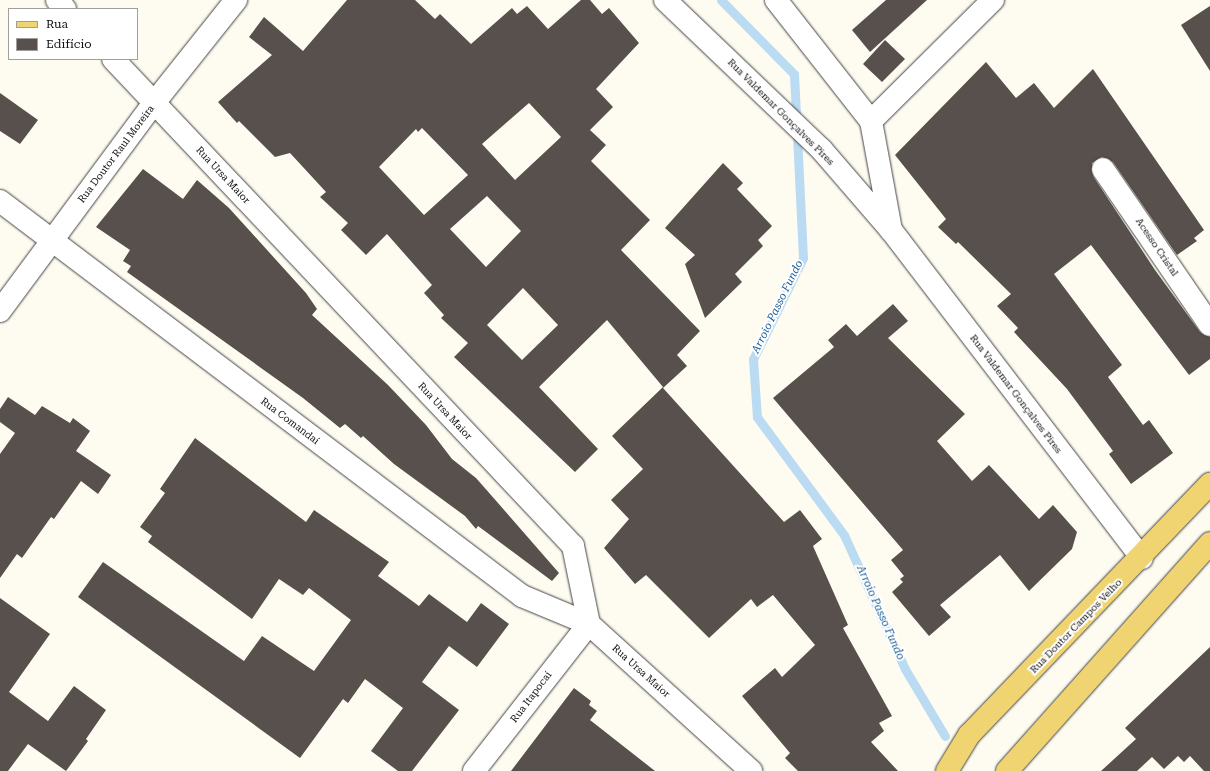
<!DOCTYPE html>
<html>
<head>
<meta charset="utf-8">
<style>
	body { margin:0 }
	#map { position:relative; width:1210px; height:771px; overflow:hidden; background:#fefcf1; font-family:"Roboto Serif",serif }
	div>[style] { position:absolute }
	.stream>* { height:9px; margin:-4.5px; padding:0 4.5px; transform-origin:4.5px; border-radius:4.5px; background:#badbf2 }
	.building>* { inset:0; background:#57504c }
	.roads { filter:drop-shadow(0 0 1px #424242) drop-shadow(0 0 1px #424242) }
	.minor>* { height:22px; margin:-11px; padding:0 11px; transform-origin:11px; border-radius:11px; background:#fff }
	.major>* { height:22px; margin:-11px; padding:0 11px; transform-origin:11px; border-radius:11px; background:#efd471 }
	span { translate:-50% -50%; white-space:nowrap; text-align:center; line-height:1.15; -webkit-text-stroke:4px #fff; paint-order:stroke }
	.street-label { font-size:10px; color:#0f0f0f }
	.water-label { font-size:11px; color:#206098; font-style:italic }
	.legend { position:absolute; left:8px; top:8px; width:130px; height:52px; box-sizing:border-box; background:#fff; border:1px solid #9f9f9f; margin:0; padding:5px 7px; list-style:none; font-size:12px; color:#0f0f0f }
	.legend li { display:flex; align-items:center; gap:8px; height:20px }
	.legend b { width:20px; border:1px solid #9f9f9f }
</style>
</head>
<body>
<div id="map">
	<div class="stream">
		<div style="left:721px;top:0;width:104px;rotate:45.4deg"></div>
		<div style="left:794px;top:74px;width:184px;rotate:87.2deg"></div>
		<div style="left:803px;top:258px;width:113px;rotate:116.3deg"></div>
		<div style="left:753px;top:359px;width:58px;rotate:86.1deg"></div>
		<div style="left:757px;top:417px;width:147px;rotate:53.6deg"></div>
		<div style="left:844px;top:535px;width:147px;rotate:65.5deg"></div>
		<div style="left:905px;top:669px;width:78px;rotate:59.2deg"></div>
	</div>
	<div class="building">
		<div style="clip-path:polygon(evenodd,347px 0,415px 0,435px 19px,440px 14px,471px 44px,512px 8px,517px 14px,527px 6px,548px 29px,581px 0,590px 0,602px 14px,609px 8px,639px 43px,596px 89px,613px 107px,590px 130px,606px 145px,591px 161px,650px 220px,621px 250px,700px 331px,677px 355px,687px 366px,663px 388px,784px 522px,800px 510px,822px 539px,813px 546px,848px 625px,843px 628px,892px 716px,879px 723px,884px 731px,871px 742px,898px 771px,798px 771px,785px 758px,790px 753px,742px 696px,775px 668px,782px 677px,815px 645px,773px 595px,757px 607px,751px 599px,709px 638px,646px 575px,635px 584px,604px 548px,629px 519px,611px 500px,643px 469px,612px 436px,663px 387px,607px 320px,539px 387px,598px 449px,575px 472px,454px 357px,468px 343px,441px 318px,444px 315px,424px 293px,432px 285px,387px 234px,366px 255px,341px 230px,348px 223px,320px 197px,326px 192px,290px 153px,275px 157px,239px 121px,237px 123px,218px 102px,272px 55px,249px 37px,264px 17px,303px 51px,347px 0,529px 103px,561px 137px,515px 180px,482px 144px,529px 103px,347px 0,422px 128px,468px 175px,424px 215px,379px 167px,416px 129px,418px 132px,422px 128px,347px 0,487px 196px,521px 231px,486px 267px,450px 229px,487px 196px,347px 0,523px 288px,558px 325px,522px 360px,487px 325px,523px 288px)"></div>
		<div style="clip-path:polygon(886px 0,927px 0,870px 52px,852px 30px)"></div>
		<div style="clip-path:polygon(1210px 6px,1210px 71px,1181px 25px)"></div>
		<div style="clip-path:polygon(885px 40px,905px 59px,882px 82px,863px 64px)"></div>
		<div style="clip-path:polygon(986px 62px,1016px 98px,1034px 83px,1054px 108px,1093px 69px,1204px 230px,1194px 238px,1197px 241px,1177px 255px,1113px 162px,1102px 157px,1092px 163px,1093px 176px,1155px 270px,1200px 332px,1210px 337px,1210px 359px,1189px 375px,1091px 245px,1054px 274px,1122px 365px,1108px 377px,1143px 425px,1149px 420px,1173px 453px,1131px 484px,1109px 454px,1113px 451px,1067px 389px,1014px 332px,1018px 328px,997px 306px,1011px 294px,958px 242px,956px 244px,938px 227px,946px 219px,895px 155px)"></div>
		<div style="clip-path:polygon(0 93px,38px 120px,20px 144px,0 131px)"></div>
		<div style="clip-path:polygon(723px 163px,743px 183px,737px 189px,772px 226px,758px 240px,763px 246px,735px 274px,742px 282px,705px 318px,685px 264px,695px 255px,665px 228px)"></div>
		<div style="clip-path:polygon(143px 169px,183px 199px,197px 180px,229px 208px,306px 293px,317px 309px,312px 315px,388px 385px,426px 425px,452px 459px,476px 478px,498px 503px,559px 573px,552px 581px,478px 526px,476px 529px,465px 516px,394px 464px,363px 436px,361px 438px,345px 424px,340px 428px,303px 398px,127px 272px,131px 266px,123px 261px,130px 250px,96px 227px)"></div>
		<div style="clip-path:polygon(893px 304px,908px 321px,888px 338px,965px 414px,937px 441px,972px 481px,989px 465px,1039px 519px,1053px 505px,1077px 532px,1072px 549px,1029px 591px,1000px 555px,940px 605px,951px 617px,929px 636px,892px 592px,903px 582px,900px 579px,904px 576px,891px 560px,903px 550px,773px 398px,834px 347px,828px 340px,846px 324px,857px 336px)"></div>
		<div style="clip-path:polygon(8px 397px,35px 415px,42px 406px,70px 423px,73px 418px,90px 431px,76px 451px,111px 475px,98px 494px,81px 481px,54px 519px,51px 517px,22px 558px,17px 554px,0 578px,0 454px,15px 433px,0 422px,0 409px)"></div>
		<div style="clip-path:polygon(195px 438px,306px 522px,314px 510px,389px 562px,378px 576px,419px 606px,429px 594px,467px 622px,481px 603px,509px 624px,477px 667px,449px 646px,422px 682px,459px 710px,412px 771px,398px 771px,371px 751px,403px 708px,365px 679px,348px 703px,343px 699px,300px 758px,78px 597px,103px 562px,244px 661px,262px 636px,314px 671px,351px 620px,309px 588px,303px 595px,279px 579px,252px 619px,148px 542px,152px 536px,140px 527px,165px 493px,160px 489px)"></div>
		<div style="clip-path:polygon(0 598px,50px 634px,9px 692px,48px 721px,74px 686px,106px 710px,86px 739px,88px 741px,66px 771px,28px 744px,8px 771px,0 771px)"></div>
		<div style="clip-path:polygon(1210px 647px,1210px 771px,1204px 771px,1190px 756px,1184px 762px,1178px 756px,1164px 769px,1152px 757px,1137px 771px,1101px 771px,1136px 739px,1125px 728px)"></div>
		<div style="clip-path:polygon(574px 688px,591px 701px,589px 705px,597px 711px,590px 720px,655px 771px,511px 771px)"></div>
	</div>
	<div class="roads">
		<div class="minor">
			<div style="left:57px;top:0;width:12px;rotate:48deg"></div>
			<div style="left:665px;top:0;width:216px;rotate:43.7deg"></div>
			<div style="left:821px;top:149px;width:107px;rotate:49.2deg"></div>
			<div style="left:891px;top:230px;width:413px;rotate:52.6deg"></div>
			<div style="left:776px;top:0;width:154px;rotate:51.9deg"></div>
			<div style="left:871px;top:121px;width:111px;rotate:79.6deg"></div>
			<div style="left:113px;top:59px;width:670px;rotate:46.63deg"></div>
			<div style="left:573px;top:546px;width:80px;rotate:78.4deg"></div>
			<div style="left:589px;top:624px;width:219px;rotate:42.2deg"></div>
			<div style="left:871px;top:121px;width:172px;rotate:-44.8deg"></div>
			<div style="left:1103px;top:169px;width:189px;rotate:55.6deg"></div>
			<div style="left:0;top:201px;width:655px;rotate:37.11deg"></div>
			<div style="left:522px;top:596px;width:73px;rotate:22.7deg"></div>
			<div style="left:0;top:311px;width:259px;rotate:-53.5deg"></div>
			<div style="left:154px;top:103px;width:132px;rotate:-51.5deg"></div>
			<div style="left:474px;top:771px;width:187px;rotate:-52deg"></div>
		</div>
		<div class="major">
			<div style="left:947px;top:771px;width:42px;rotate:-58.6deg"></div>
			<div style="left:969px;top:735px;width:348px;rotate:-46.2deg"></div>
			<div style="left:1007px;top:771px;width:305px;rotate:-48.3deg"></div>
		</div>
	</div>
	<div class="street-label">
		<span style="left:781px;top:112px;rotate:45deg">Rua Valdemar Gonçalves Pires</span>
		<span style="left:116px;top:154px;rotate:-53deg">Rua Doutor Raul Moreira</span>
		<span style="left:223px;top:175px;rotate:47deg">Rua Ursa Maior</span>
		<span style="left:1157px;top:247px;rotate:56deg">Acesso Cristal</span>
		<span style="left:1016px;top:394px;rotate:53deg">Rua Valdemar Gonçalves Pires</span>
		<span style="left:445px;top:411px;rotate:47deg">Rua Ursa Maior</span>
		<span style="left:290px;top:421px;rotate:37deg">Rua Comandaí</span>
		<span style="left:1076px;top:626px;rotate:-46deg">Rua Doutor Campos Velho</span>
		<span style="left:641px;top:671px;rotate:42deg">Rua Ursa Maior</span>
		<span style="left:531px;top:697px;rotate:-53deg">Rua Itapocaí</span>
	</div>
	<div class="water-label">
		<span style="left:778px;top:307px;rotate:-64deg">Arroio Passo Fundo</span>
		<span style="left:880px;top:613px;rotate:66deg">Arroio Passo Fundo</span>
	</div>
	<ul class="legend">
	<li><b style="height:5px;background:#efd471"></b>Rua</li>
	<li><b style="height:11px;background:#57504c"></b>Edifício</li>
	</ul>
</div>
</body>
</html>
